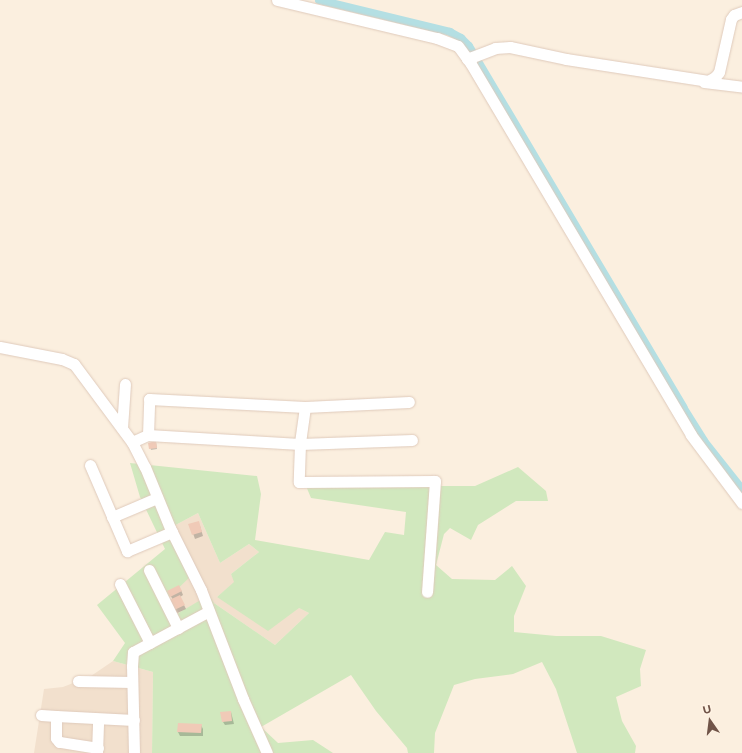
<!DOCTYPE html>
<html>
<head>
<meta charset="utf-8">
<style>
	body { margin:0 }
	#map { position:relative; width:742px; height:753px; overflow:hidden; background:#fbefdf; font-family:Montserrat,sans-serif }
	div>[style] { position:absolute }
	.residential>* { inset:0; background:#f2e0cd }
	.green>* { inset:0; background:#d1e8be }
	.shadow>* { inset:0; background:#0003 }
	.canal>* { height:8px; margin:-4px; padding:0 4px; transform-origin:4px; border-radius:4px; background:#b4dfe3 }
	.building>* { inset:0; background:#f0cab7 }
	.roads { filter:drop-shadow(0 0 1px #dfcabb) drop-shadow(0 0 1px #dfcabb) }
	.minor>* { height:11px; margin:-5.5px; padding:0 5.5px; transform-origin:5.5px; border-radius:5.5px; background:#fff }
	span { translate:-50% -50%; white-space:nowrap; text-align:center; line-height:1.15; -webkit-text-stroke:3px #fff3e4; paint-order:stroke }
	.north { position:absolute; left:690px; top:701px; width:40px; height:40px; -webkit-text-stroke:3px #fff3e4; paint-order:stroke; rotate:346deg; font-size:11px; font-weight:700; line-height:16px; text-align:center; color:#705448 }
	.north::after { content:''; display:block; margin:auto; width:14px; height:18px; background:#705448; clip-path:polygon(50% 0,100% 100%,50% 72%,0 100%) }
</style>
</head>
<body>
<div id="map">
	<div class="residential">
		<div style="clip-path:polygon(198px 513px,220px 563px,249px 544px,259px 552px,231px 574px,235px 582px,217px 597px,299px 608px,309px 613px,275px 645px,214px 603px,209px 596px,170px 618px,162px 604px,170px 528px)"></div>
		<div style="clip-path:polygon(113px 661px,153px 672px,152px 753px,34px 753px,44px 689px,63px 687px,91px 676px)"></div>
	</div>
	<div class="green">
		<div style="clip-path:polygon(evenodd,130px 463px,257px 476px,261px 494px,255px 540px,369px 560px,385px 532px,404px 535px,406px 512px,311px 498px,306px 486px,475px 486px,518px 467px,546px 491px,548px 501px,516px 501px,478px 525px,471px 540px,450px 528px,444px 534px,436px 565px,452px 579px,495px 580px,512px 566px,526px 586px,514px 616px,514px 632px,556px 636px,601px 636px,646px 650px,640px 669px,641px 686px,616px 697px,622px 721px,636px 746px,635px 753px,577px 753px,556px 689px,542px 662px,513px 674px,475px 679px,454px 685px,435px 733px,434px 753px,408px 753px,407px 748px,376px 711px,351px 675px,261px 727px,278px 743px,313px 740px,333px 753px,152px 753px,153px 672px,113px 661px,125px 643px,97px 605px,165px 549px,140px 497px,130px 463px,198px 513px,220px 563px,249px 544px,259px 552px,231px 574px,234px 582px,217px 597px,268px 631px,299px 608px,309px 613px,275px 645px,214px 603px,209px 595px,170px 618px,162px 604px,193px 574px,170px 528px,198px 513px)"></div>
	</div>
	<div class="shadow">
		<div style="clip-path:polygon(156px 442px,157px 449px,151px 450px,149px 444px)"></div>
		<div style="clip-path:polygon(190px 525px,200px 526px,203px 536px,195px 539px)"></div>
		<div style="clip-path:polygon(181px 590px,183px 595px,180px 597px,186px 609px,173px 615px,173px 600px,168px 591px)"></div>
		<div style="clip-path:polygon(231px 712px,234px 724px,225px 725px,223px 722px)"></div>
		<div style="clip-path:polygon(201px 725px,203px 729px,203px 736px,180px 736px,178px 732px)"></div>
	</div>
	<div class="canal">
		<div style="left:319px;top:0;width:135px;rotate:13.7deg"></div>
		<div style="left:450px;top:32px;width:13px;rotate:29deg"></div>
		<div style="left:461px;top:38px;width:11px;rotate:45deg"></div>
		<div style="left:469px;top:46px;width:420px;rotate:59.3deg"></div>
		<div style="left:683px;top:407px;width:40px;rotate:58deg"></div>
		<div style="left:704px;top:441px;width:61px;rotate:51.6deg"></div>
	</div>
	<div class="building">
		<div style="clip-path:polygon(156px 441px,157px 448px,149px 449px,148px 443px)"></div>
		<div style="clip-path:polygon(199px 521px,202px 532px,192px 535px,188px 524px)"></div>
		<div style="clip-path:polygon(179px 585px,182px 591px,170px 597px,167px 591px)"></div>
		<div style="clip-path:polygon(180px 595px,185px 605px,170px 612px,165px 602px)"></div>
		<div style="clip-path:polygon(231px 711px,232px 721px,222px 722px,220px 712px)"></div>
		<div style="clip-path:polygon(178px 723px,202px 724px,201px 733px,177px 732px)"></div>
	</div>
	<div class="roads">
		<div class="minor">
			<div style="left:277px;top:0;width:164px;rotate:13.4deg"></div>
			<div style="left:437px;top:38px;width:22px;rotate:21deg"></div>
			<div style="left:458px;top:46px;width:22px;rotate:54deg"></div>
			<div style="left:471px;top:64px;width:431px;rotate:59.3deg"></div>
			<div style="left:691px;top:435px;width:85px;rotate:53.1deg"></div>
			<div style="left:467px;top:59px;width:30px;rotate:-21deg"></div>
			<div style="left:495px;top:48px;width:15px;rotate:-4deg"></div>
			<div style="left:510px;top:47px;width:57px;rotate:12.1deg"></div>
			<div style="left:566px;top:59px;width:144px;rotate:8.8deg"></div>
			<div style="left:708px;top:81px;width:8px;rotate:-30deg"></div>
			<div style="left:715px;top:77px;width:6px;rotate:-51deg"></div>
			<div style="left:719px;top:72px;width:54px;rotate:-77.2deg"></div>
			<div style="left:731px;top:19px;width:5px;rotate:-53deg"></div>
			<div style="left:734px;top:15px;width:9px;rotate:-21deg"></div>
			<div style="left:704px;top:82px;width:38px;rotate:7deg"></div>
			<div style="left:0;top:347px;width:63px;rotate:11deg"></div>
			<div style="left:62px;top:359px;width:13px;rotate:23deg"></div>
			<div style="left:74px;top:364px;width:97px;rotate:53.4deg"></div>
			<div style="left:132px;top:442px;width:28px;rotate:63deg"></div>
			<div style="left:145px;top:467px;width:66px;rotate:67.7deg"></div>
			<div style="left:170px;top:528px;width:69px;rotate:63.4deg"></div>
			<div style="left:201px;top:590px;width:117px;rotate:68.9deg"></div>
			<div style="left:243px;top:699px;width:59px;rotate:66deg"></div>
			<div style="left:305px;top:407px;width:37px;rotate:98deg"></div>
			<div style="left:300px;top:444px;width:38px;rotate:92deg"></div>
			<div style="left:299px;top:482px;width:136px;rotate:-0.4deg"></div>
			<div style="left:435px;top:481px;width:111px;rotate:94.1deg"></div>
			<div style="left:122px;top:428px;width:44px;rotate:-86.1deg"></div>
			<div style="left:148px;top:435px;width:36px;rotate:-88deg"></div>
			<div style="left:149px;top:399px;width:156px;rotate:2.9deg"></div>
			<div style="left:305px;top:407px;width:104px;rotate:-2.8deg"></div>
			<div style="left:132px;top:442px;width:17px;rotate:-24deg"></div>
			<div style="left:148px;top:435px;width:152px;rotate:3.4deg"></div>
			<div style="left:300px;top:444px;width:112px;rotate:-2deg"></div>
			<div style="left:90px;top:465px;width:94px;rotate:66.7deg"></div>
			<div style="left:127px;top:551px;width:49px;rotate:-22.9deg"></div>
			<div style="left:112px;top:517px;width:49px;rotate:-22.9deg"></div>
			<div style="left:149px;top:570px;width:65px;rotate:63.4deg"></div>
			<div style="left:120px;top:584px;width:66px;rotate:63deg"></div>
			<div style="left:78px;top:681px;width:54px;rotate:1.1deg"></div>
			<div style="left:41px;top:715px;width:15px;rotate:4deg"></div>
			<div style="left:98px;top:748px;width:39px;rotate:-171deg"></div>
			<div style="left:59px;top:742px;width:5px;rotate:-127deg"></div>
			<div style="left:56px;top:738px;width:22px;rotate:-90deg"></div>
			<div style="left:56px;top:716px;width:78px;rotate:2.9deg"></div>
			<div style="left:97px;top:753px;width:34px;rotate:-88deg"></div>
			<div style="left:134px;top:753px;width:87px;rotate:-91.3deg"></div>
			<div style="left:132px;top:666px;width:14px;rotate:-86deg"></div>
			<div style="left:133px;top:652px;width:86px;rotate:-28.3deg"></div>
		</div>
	</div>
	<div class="north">U</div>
</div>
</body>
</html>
